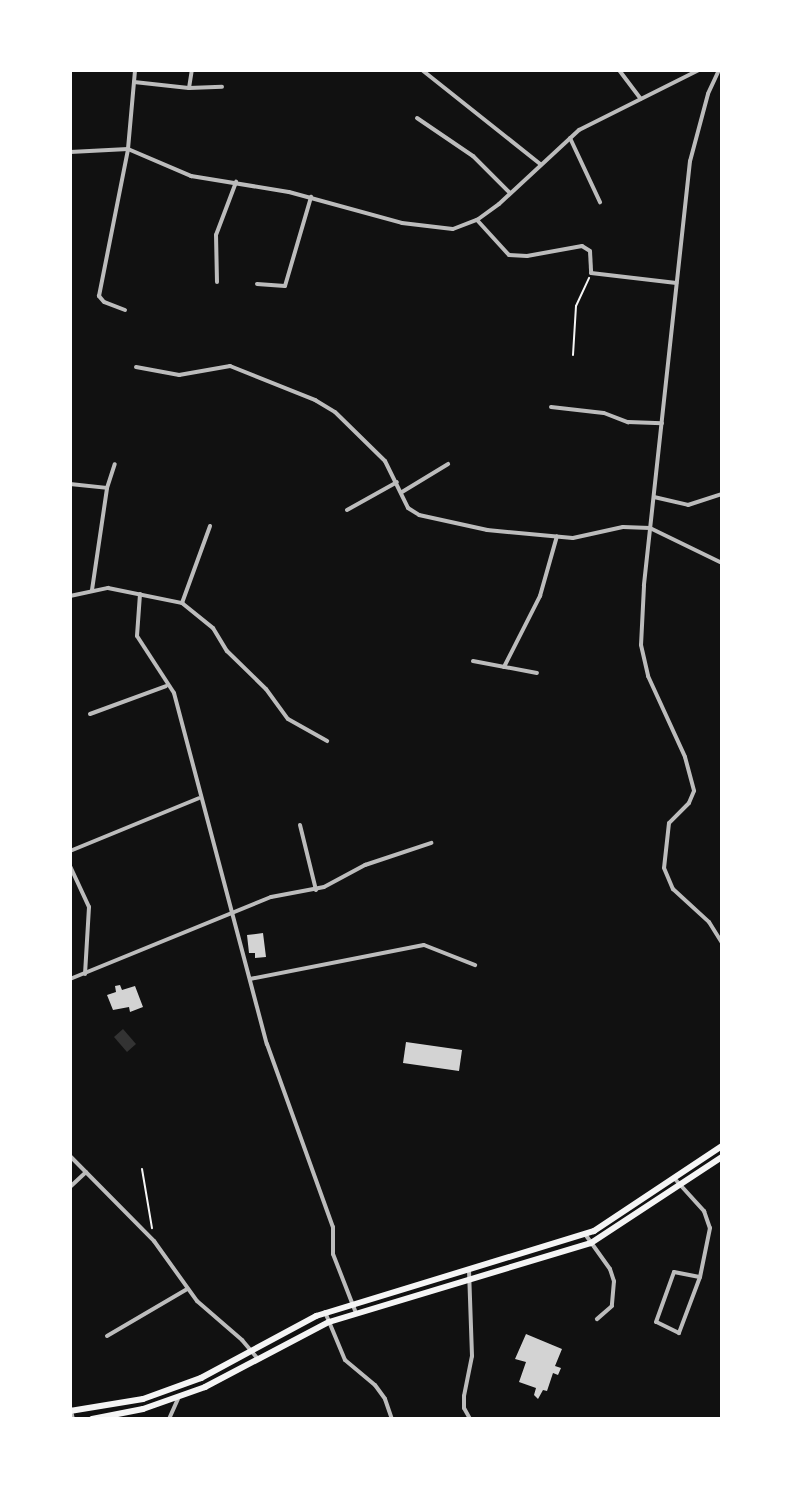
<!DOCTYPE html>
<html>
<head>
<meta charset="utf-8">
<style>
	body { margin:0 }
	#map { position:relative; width:792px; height:1489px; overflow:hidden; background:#111; font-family:"Exo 2",sans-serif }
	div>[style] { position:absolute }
	.water>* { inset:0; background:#333 }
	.building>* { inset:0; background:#d3d3d3 }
	.path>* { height:2px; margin:-1px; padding:0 1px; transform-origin:1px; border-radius:1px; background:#f5f5f5 }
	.minor>* { height:4px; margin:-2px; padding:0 2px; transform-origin:2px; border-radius:2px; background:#bcbcbc }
	.primary>* { height:6px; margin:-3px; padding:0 3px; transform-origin:3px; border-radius:3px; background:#f5f5f5 }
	span { translate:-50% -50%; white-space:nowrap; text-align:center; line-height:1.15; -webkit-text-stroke:7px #fff; paint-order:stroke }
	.frame { position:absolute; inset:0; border:72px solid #fff; pointer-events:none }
</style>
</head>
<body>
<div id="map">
	<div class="water">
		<div style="clip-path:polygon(123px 1029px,136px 1044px,127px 1052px,114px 1037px)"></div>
	</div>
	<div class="building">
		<div style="clip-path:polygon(263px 933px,266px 957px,255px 958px,255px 953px,249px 953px,247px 935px)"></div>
		<div style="clip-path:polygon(120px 985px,122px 990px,135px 986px,143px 1007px,130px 1012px,129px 1007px,113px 1010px,107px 995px,116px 992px,115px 986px)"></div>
		<div style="clip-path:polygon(406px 1042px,462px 1050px,459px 1071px,403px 1063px)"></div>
		<div style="clip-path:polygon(526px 1334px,562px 1349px,555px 1366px,561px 1368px,558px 1375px,553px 1373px,547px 1391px,543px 1390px,538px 1399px,534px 1395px,536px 1388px,519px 1382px,526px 1362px,515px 1359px)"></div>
	</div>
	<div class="path">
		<div style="left:573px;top:355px;width:49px;rotate:-86.5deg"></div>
		<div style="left:576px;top:306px;width:31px;rotate:-65deg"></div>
		<div style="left:142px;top:1169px;width:60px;rotate:80.4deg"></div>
	</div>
	<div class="minor">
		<div style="left:422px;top:70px;width:151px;rotate:38.5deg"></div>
		<div style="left:619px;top:70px;width:36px;rotate:53deg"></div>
		<div style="left:719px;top:70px;width:26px;rotate:115deg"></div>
		<div style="left:708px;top:94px;width:69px;rotate:105deg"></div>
		<div style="left:690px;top:161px;width:427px;rotate:96.2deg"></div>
		<div style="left:644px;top:586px;width:59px;rotate:92.9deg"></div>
		<div style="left:641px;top:645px;width:32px;rotate:77deg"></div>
		<div style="left:648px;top:676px;width:89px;rotate:65.4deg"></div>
		<div style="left:685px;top:757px;width:35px;rotate:75deg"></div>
		<div style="left:694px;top:791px;width:13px;rotate:113deg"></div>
		<div style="left:689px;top:803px;width:28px;rotate:135deg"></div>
		<div style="left:669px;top:823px;width:45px;rotate:96.3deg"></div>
		<div style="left:664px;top:868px;width:23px;rotate:67deg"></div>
		<div style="left:673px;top:889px;width:49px;rotate:42.5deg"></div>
		<div style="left:709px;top:922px;width:25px;rotate:58deg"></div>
		<div style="left:134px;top:82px;width:55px;rotate:6.2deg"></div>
		<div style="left:189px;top:88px;width:18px;rotate:-81deg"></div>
		<div style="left:189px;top:88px;width:33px;rotate:-2deg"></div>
		<div style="left:417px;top:118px;width:68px;rotate:34.2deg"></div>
		<div style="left:473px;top:156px;width:52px;rotate:45deg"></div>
		<div style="left:570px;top:138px;width:71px;rotate:64.9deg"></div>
		<div style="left:70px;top:152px;width:58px;rotate:-3deg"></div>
		<div style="left:128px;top:149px;width:69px;rotate:23.2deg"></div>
		<div style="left:191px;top:176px;width:99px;rotate:9.3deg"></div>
		<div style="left:289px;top:192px;width:117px;rotate:15.3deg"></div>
		<div style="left:402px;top:223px;width:51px;rotate:6.7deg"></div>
		<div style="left:453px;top:229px;width:26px;rotate:-21deg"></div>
		<div style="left:477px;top:220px;width:27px;rotate:-36deg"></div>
		<div style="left:499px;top:204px;width:109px;rotate:-42.8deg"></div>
		<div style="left:579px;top:130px;width:134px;rotate:-26.6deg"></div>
		<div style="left:477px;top:220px;width:47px;rotate:47.6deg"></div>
		<div style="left:509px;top:255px;width:18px;rotate:3deg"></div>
		<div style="left:527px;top:256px;width:56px;rotate:-10.3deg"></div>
		<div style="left:582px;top:246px;width:9px;rotate:32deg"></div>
		<div style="left:590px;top:251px;width:22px;rotate:87deg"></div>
		<div style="left:591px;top:273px;width:86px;rotate:6.7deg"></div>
		<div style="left:217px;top:282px;width:47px;rotate:-91.2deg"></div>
		<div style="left:216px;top:235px;width:57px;rotate:-69.3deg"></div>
		<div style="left:257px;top:284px;width:28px;rotate:4deg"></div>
		<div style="left:285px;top:286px;width:93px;rotate:-73.7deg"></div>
		<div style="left:125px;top:310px;width:22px;rotate:-159deg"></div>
		<div style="left:104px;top:302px;width:8px;rotate:-130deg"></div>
		<div style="left:99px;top:296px;width:150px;rotate:-78.8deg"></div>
		<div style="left:128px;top:149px;width:79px;rotate:-84.9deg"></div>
		<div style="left:136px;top:367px;width:44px;rotate:10.5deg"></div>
		<div style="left:179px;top:375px;width:52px;rotate:-10deg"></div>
		<div style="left:230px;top:366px;width:92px;rotate:21.8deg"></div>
		<div style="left:315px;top:400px;width:23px;rotate:31deg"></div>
		<div style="left:335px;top:412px;width:70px;rotate:44.4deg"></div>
		<div style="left:385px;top:461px;width:52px;rotate:63.9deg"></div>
		<div style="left:408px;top:508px;width:13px;rotate:32deg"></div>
		<div style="left:419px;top:515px;width:70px;rotate:12.4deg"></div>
		<div style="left:487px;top:530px;width:86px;rotate:5.3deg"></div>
		<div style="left:573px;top:538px;width:51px;rotate:-12.4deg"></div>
		<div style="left:623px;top:527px;width:27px;rotate:2deg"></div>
		<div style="left:650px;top:528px;width:80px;rotate:25.9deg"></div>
		<div style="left:551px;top:407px;width:53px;rotate:6.5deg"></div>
		<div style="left:604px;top:413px;width:26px;rotate:21deg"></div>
		<div style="left:628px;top:422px;width:34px;rotate:2deg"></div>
		<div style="left:70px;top:484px;width:37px;rotate:6deg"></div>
		<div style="left:402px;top:492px;width:54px;rotate:-31.3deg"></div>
		<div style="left:654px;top:497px;width:35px;rotate:13deg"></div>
		<div style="left:688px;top:505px;width:36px;rotate:-18deg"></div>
		<div style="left:347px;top:510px;width:57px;rotate:-29.2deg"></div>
		<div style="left:92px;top:590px;width:103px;rotate:-81.6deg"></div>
		<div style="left:107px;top:488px;width:25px;rotate:-72deg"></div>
		<div style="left:140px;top:594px;width:42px;rotate:94.1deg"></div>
		<div style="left:137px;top:636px;width:68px;rotate:57deg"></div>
		<div style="left:174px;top:693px;width:363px;rotate:75.2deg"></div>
		<div style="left:267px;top:1044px;width:195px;rotate:70.2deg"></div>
		<div style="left:333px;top:1227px;width:27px;rotate:90deg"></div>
		<div style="left:333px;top:1254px;width:63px;rotate:68.7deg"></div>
		<div style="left:70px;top:596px;width:39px;rotate:-12deg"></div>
		<div style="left:108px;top:588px;width:76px;rotate:11.5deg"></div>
		<div style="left:182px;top:603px;width:40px;rotate:39deg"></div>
		<div style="left:213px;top:628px;width:27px;rotate:59deg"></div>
		<div style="left:227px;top:651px;width:54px;rotate:44.3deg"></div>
		<div style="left:266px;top:689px;width:37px;rotate:54deg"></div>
		<div style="left:288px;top:719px;width:45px;rotate:29.4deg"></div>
		<div style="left:182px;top:603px;width:82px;rotate:-70deg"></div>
		<div style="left:473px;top:661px;width:65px;rotate:10.6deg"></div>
		<div style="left:504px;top:667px;width:80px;rotate:-63.1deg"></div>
		<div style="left:540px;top:596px;width:62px;rotate:-74.2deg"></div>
		<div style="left:90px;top:714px;width:81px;rotate:-20.2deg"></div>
		<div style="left:300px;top:825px;width:67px;rotate:76.2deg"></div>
		<div style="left:70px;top:851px;width:139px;rotate:-22.3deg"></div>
		<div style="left:70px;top:866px;width:45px;rotate:65.1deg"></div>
		<div style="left:89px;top:907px;width:67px;rotate:93.4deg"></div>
		<div style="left:70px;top:979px;width:217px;rotate:-22.2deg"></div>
		<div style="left:271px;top:897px;width:54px;rotate:-10.7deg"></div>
		<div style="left:324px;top:887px;width:47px;rotate:-28.2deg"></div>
		<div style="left:365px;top:865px;width:70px;rotate:-18.4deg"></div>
		<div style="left:250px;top:979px;width:177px;rotate:-11.1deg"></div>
		<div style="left:424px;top:945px;width:55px;rotate:21.4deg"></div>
		<div style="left:70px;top:1156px;width:120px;rotate:45.3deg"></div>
		<div style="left:154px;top:1241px;width:74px;rotate:54.4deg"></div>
		<div style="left:197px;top:1301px;width:60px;rotate:40.9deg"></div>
		<div style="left:242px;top:1340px;width:25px;rotate:50deg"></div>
		<div style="left:674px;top:1178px;width:45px;rotate:47.7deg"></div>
		<div style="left:704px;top:1211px;width:18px;rotate:71deg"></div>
		<div style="left:710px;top:1228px;width:50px;rotate:101.5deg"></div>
		<div style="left:700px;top:1277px;width:60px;rotate:110.6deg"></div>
		<div style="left:679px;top:1333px;width:25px;rotate:-154deg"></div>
		<div style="left:656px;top:1322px;width:53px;rotate:-70.2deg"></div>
		<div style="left:674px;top:1272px;width:26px;rotate:11deg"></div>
		<div style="left:70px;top:1187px;width:22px;rotate:-43deg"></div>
		<div style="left:585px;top:1234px;width:43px;rotate:54.5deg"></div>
		<div style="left:610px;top:1269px;width:13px;rotate:72deg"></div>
		<div style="left:614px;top:1281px;width:25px;rotate:95deg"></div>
		<div style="left:612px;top:1306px;width:20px;rotate:139deg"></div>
		<div style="left:469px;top:1270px;width:86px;rotate:88deg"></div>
		<div style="left:472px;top:1356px;width:41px;rotate:101.3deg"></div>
		<div style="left:464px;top:1396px;width:12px;rotate:90deg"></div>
		<div style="left:464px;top:1408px;width:13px;rotate:61deg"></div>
		<div style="left:325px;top:1312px;width:52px;rotate:67.4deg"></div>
		<div style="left:345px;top:1360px;width:39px;rotate:40deg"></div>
		<div style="left:375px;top:1385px;width:17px;rotate:54deg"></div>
		<div style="left:385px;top:1399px;width:21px;rotate:71deg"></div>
		<div style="left:107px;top:1336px;width:93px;rotate:-30.4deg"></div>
		<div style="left:70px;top:1407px;width:12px;rotate:76deg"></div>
		<div style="left:169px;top:1419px;width:22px;rotate:-66deg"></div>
	</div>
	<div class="primary">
		<div style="left:70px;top:1411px;width:74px;rotate:-9.3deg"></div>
		<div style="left:143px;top:1399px;width:62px;rotate:-19.9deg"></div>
		<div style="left:201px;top:1378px;width:131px;rotate:-28.3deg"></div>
		<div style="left:316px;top:1316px;width:291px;rotate:-17deg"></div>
		<div style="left:594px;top:1231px;width:154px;rotate:-33.6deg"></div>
		<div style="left:92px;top:1419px;width:52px;rotate:-11.1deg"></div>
		<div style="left:143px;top:1409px;width:66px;rotate:-19.5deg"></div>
		<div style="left:205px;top:1387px;width:140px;rotate:-27.7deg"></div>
		<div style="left:329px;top:1322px;width:274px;rotate:-16.8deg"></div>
		<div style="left:591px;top:1243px;width:157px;rotate:-33.3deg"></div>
	</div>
	<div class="frame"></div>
</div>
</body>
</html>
